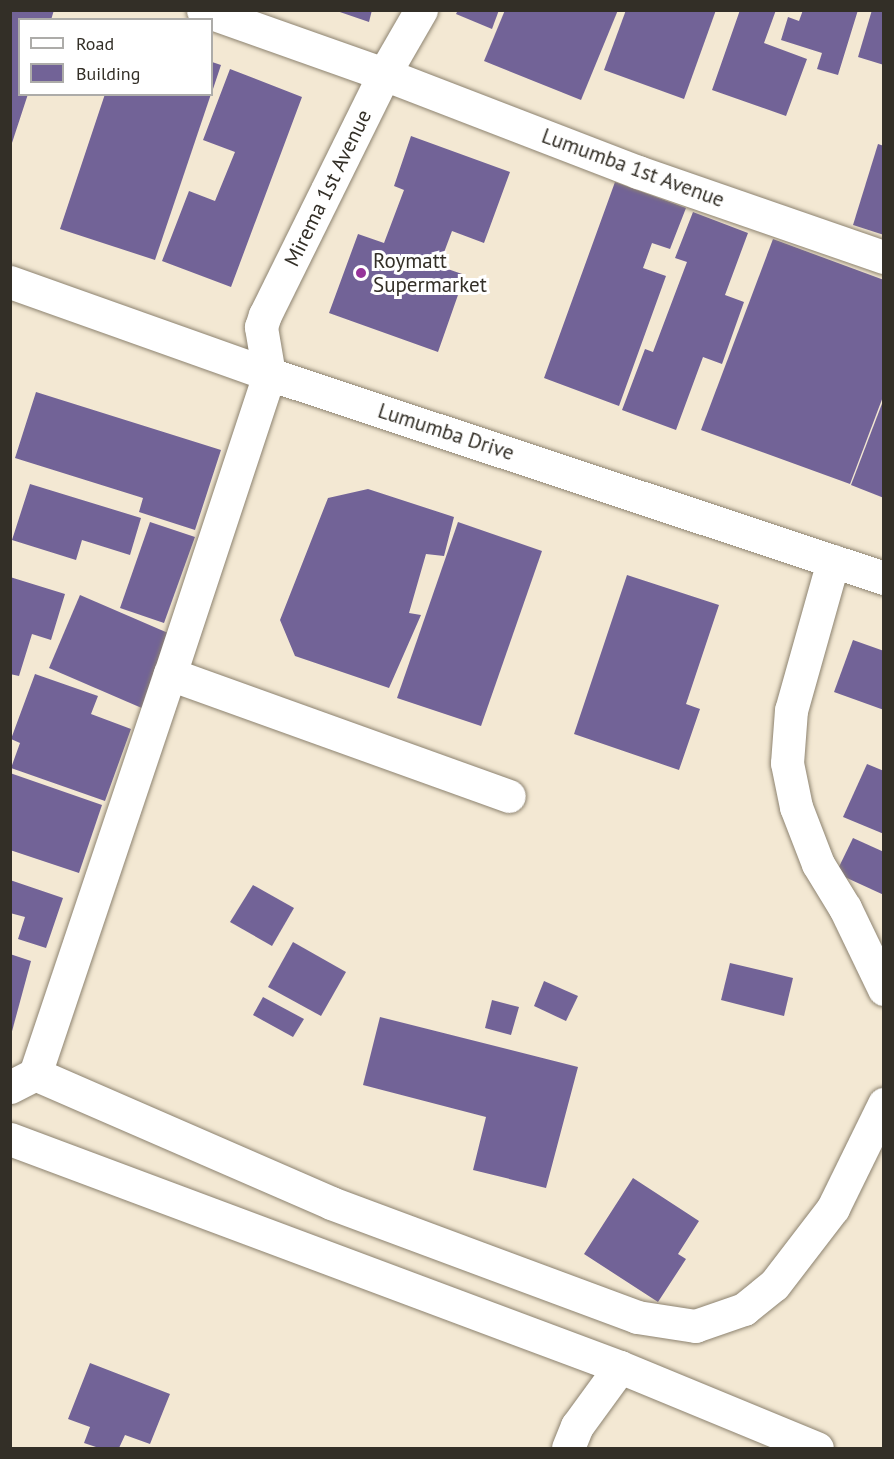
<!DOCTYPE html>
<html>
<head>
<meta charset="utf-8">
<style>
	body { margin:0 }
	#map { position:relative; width:894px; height:1459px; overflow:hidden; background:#f3e8d3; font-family:"PT Sans",sans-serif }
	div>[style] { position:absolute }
	.building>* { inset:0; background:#726397 }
	.roads { filter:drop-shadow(0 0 2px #8d8370) drop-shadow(0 0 2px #8d8370) }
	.minor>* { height:33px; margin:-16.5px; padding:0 16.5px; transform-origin:16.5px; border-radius:16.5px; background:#fff }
	.dots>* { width:16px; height:16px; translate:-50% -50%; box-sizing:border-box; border:3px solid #fff; border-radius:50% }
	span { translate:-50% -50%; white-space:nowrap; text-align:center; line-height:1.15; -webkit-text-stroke:6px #fff; paint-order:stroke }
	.street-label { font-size:21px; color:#332f27 }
	.poi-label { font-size:21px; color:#332f27 }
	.left { translate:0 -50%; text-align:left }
	.frame { position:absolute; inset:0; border:12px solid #332f27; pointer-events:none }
	.legend { position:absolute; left:18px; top:18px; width:195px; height:78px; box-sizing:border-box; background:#fff; border:2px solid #adaca9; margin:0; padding:8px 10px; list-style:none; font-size:18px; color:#332f27 }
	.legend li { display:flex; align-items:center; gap:12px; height:30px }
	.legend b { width:30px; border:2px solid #adaca9 }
</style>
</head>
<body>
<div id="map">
	<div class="building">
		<div style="clip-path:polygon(10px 10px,54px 10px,51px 20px,20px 20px,20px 94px,28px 94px,11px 146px)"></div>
		<div style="clip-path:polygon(334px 10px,372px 10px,369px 22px)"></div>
		<div style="clip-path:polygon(458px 10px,499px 10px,492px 29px,456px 14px)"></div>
		<div style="clip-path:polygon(505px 10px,618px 10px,581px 100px,484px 61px)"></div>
		<div style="clip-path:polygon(626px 10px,716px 10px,684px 99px,604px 70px)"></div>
		<div style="clip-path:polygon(740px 10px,776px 10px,764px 43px,807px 59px,786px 116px,712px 90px)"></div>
		<div style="clip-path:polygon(803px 10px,858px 10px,838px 75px,817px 69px,822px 53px,781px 40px,788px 17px,799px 21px)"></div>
		<div style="clip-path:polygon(872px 10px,884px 10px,884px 65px,858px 57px)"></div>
		<div style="clip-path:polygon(212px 62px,221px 65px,212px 92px)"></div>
		<div style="clip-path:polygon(230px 69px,302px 97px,231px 287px,162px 261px,189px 191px,215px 201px,235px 152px,203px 140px)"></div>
		<div style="clip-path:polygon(105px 94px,211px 94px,155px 260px,60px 229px)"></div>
		<div style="clip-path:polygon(411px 136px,510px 172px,484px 243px,452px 231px,439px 266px,465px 275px,438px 352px,329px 313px,358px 234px,384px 243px,404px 190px,394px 186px)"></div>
		<div style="clip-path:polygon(878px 144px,884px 146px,884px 235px,853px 225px)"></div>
		<div style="clip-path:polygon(615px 182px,686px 208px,670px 249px,652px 243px,643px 268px,666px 276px,619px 406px,544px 378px)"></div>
		<div style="clip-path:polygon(693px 212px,748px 233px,725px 295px,744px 302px,722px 364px,703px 357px,676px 430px,622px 410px,645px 349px,653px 352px,687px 262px,675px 258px)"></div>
		<div style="clip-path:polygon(773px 239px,884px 280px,884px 394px,850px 484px,701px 430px)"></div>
		<div style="clip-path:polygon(36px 392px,221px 450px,195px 530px,139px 512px,143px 498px,15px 458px)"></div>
		<div style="clip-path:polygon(883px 401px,884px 401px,884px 498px,851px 485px)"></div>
		<div style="clip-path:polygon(30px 484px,141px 518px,130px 555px,82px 540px,76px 560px,12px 540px)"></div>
		<div style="clip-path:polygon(368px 489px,454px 517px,444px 556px,426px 554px,409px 613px,421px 615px,389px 688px,295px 656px,280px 620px,328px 498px)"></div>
		<div style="clip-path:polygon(150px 522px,195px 537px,164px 623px,120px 608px)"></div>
		<div style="clip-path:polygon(458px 522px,542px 551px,481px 726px,397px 698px)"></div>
		<div style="clip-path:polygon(627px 575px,719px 605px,686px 704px,700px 709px,679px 770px,574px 734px)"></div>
		<div style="clip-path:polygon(10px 577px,65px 594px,51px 640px,32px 634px,19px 676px,10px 674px)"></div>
		<div style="clip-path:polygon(80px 595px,175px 636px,144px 709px,49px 668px)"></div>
		<div style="clip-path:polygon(853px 640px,884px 651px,884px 710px,834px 692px)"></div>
		<div style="clip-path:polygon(35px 674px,98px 696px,91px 714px,131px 729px,105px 801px,11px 768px,20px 743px,11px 739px)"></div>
		<div style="clip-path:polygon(867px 764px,884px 771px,884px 834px,843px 817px)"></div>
		<div style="clip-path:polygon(10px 773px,102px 805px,79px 873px,10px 850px)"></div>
		<div style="clip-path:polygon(853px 838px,884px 852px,884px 895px,836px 873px)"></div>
		<div style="clip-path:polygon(10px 880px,63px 898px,46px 948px,18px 939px,25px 917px,10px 913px)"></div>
		<div style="clip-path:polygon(253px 885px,294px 908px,272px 946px,230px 922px)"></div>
		<div style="clip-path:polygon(293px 942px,346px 972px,321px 1016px,268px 987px)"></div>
		<div style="clip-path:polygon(10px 954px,31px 961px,11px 1035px,10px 1035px)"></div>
		<div style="clip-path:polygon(730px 963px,793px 978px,784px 1016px,721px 1000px)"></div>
		<div style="clip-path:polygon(544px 981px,578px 996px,566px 1021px,534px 1006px)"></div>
		<div style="clip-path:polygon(263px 997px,304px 1019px,293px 1037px,253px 1015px)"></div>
		<div style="clip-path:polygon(492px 1000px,519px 1007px,511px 1035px,485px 1028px)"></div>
		<div style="clip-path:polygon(380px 1017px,578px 1067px,546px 1188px,473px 1170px,486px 1117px,363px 1085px)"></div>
		<div style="clip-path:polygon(633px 1178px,699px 1221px,678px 1254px,686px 1259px,658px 1302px,584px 1254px)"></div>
		<div style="clip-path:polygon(90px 1363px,170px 1394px,150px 1444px,125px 1435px,119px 1448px,99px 1448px,84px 1443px,90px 1427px,68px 1419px)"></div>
	</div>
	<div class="roads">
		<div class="minor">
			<div style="left:203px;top:10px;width:192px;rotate:19.5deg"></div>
			<div style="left:384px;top:74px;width:272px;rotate:21.1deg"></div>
			<div style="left:638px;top:172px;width:260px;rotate:19.1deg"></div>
			<div style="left:10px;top:282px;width:275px;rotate:19.6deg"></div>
			<div style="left:269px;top:374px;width:648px;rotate:18.35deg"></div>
			<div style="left:833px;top:561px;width:155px;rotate:105.7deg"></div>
			<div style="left:791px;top:710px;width:53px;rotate:94.3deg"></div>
			<div style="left:787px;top:763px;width:45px;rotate:78.4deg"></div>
			<div style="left:796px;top:807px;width:61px;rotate:68.9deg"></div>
			<div style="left:818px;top:864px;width:52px;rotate:58.5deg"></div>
			<div style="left:845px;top:908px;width:90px;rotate:64.3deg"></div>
			<div style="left:170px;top:674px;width:360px;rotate:19.8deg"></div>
			<div style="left:35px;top:1074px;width:323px;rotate:23.5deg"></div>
			<div style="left:331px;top:1203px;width:327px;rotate:20.4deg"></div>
			<div style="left:637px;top:1317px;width:59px;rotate:8.8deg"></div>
			<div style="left:695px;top:1326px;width:52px;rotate:-19.1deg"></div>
			<div style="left:744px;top:1309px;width:38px;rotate:-39deg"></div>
			<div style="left:774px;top:1285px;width:97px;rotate:-52.5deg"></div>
			<div style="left:833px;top:1208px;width:116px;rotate:-63.9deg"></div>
			<div style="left:10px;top:1087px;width:28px;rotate:-27deg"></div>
			<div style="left:35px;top:1074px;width:422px;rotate:-71.4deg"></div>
			<div style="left:170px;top:674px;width:316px;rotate:-71.7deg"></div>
			<div style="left:269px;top:374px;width:48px;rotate:-99.7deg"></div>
			<div style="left:261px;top:327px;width:13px;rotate:-72deg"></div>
			<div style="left:265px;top:315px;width:269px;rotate:-63.7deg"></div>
			<div style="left:384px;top:74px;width:74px;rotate:-60deg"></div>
			<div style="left:10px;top:1139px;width:651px;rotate:20.49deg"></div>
			<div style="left:620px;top:1367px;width:213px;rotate:22.4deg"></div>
			<div style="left:568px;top:1448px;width:24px;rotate:-68deg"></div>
			<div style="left:577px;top:1426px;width:73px;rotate:-53.9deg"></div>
		</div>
	</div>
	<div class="dots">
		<div style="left:361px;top:273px;background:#95339a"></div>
	</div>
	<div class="street-label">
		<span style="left:633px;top:168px;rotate:20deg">Lumumba 1st Avenue</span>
		<span style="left:328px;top:188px;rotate:-64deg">Mirema 1st Avenue</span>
		<span style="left:446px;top:432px;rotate:18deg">Lumumba Drive</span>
	</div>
	<div class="poi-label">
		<span class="left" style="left:373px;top:273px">Roymatt<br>Supermarket</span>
	</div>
	<div class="frame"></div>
	<ul class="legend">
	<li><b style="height:8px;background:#fff"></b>Road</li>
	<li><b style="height:16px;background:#726397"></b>Building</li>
	</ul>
</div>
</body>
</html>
